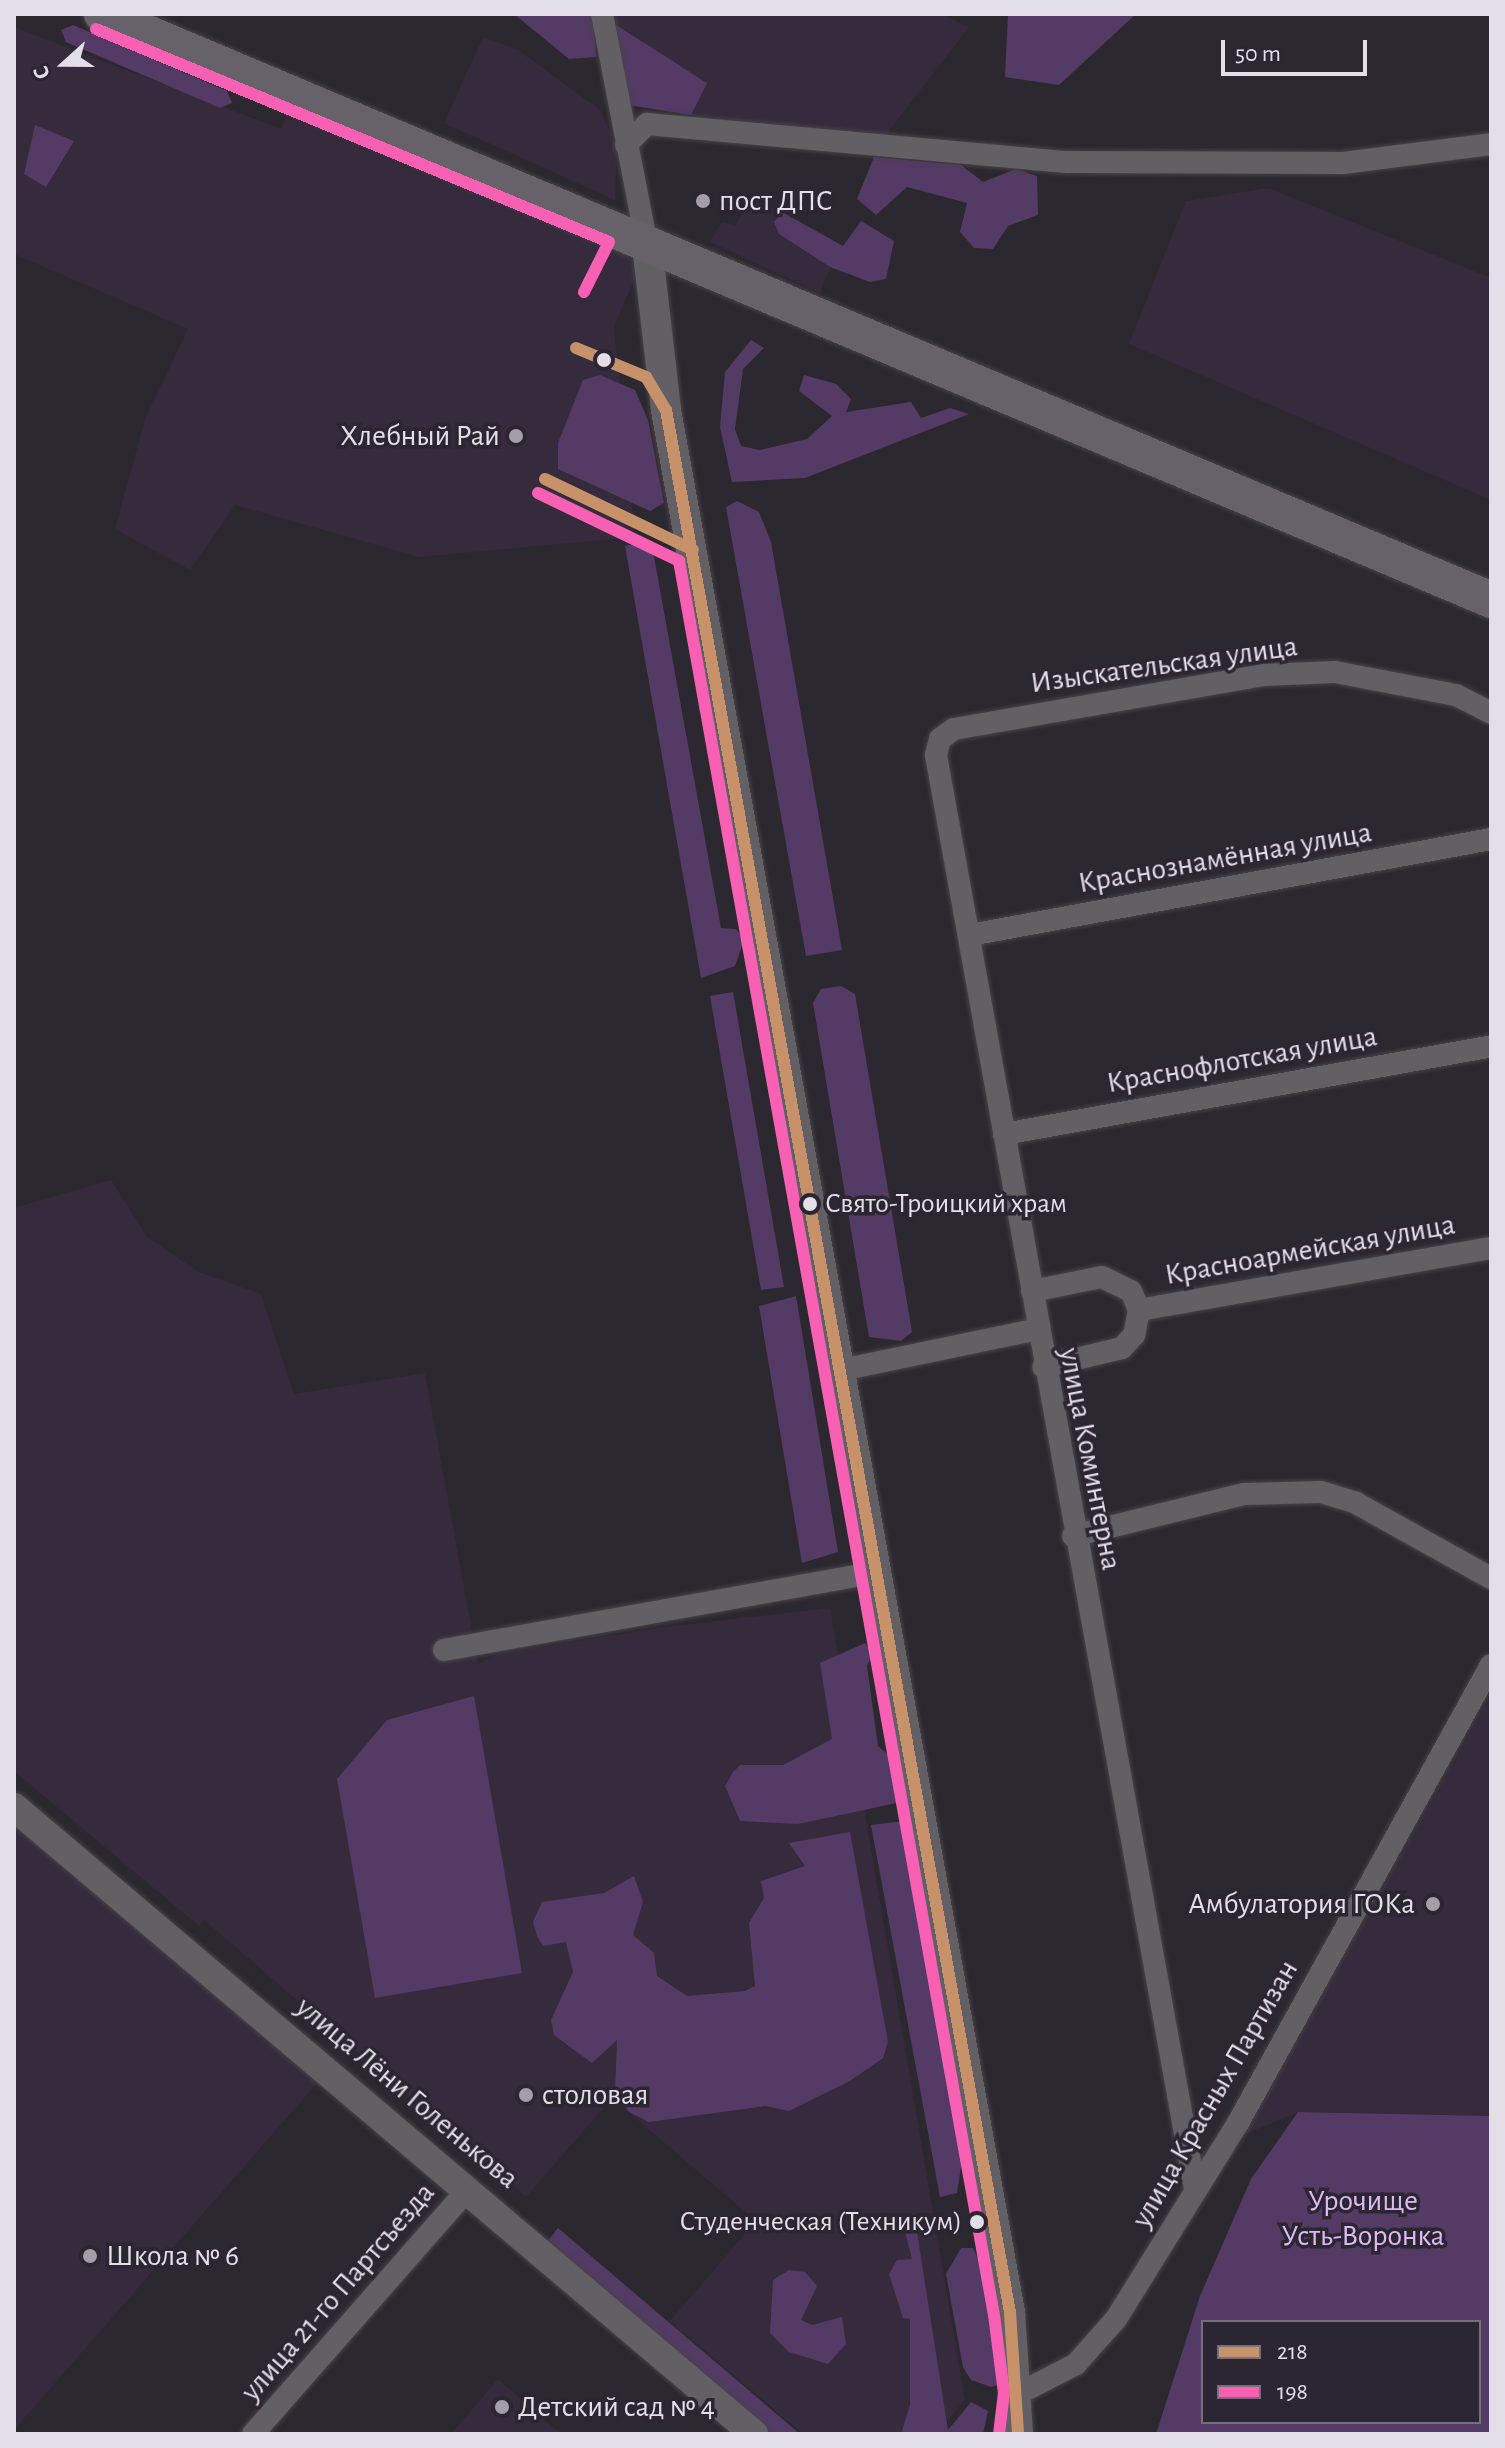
<!DOCTYPE html>
<html>
<head>
<meta charset="utf-8">
<style>
	body { margin:0 }
	#map { position:relative; width:1505px; height:2448px; overflow:hidden; background:#2c282f; font-family:"Alegreya Sans",sans-serif }
	div>[style] { position:absolute }
	.built>* { inset:0; background:#352b3c }
	.green>* { inset:0; background:#543b65 }
	.roads { filter:drop-shadow(0 0 2px #464349) drop-shadow(0 0 2px #464349) }
	.minor>* { height:22px; margin:-11px; padding:0 11px; transform-origin:11px; border-radius:11px; background:#625f65 }
	.tertiary>* { height:28px; margin:-14px; padding:0 14px; transform-origin:14px; border-radius:14px; background:#625f65 }
	.secondary>* { height:30px; margin:-15px; padding:0 15px; transform-origin:15px; border-radius:15px; background:#625f65 }
	.trunk>* { height:36px; margin:-18px; padding:0 18px; transform-origin:18px; border-radius:18px; background:#67616a }
	.bus-1>* { height:12px; margin:-6px; padding:0 6px; transform-origin:6px; border-radius:6px; background:#c7916a }
	.bus-2>* { height:12px; margin:-6px; padding:0 6px; transform-origin:6px; border-radius:6px; background:#f860b3 }
	.dots>* { width:22px; height:22px; translate:-50% -50%; box-sizing:border-box; border:4px solid #2c2532; border-radius:50% }
	span { translate:-50% -50%; white-space:nowrap; text-align:center; line-height:1.15; -webkit-text-stroke:7px #2c2532; paint-order:stroke }
	.bus-label { font-size:28px; color:#e3dee7 }
	.left { translate:0 -50%; text-align:left }
	.right { translate:-100% -50%; text-align:right }
	.poi-label { font-size:30px; color:#e3dee7 }
	.street-label { font-size:30px; color:#e3dee7 }
	.park-label { font-size:30px; color:#dbbaf4 }
	.frame { position:absolute; inset:0; border:16px solid #e3dee7; pointer-events:none }
	.legend { position:absolute; left:1201px; top:2320px; width:280px; height:104px; box-sizing:border-box; background:#2c2532; border:2px solid #756f7a; margin:0; padding:10px 14px; list-style:none; font-size:24px; color:#e3dee7 }
	.legend li { display:flex; align-items:center; gap:16px; height:40px }
	.legend b { width:40px; border:2px solid #756f7a }
	.north { position:absolute; left:24px; top:24px; width:80px; height:80px; -webkit-text-stroke:6px #2c2532; paint-order:stroke; rotate:249deg; font-size:22px; font-weight:700; line-height:32px; text-align:center; color:#e3dee7 }
	.north::after { content:''; display:block; margin:auto; width:28px; height:36px; background:#e3dee7; clip-path:polygon(50% 0,100% 100%,50% 72%,0 100%) }
	.scale { position:absolute; left:1221px; top:40px; width:146px; height:36px; box-sizing:border-box; border:4px solid #e3dee7; border-top:0; padding-left:10px; font-size:24px; line-height:28px; white-space:nowrap; color:#e3dee7; -webkit-text-stroke:6px #2c2532; paint-order:stroke }
</style>
</head>
<body>
<div id="map">
	<div class="built">
		<div style="clip-path:polygon(593px 14px,941px 14px,969px 27px,885px 136px,691px 115px,707px 82px)"></div>
		<div style="clip-path:polygon(14px 27px,281px 129px,292px 107px,643px 260px,614px 326px,635px 537px,419px 557px,235px 505px,190px 570px,115px 529px,145px 419px,188px 329px,14px 254px)"></div>
		<div style="clip-path:polygon(483px 37px,518px 50px,599px 109px,617px 146px,615px 200px,444px 123px)"></div>
		<div style="clip-path:polygon(1268px 188px,1491px 278px,1491px 500px,1129px 344px,1186px 201px)"></div>
		<div style="clip-path:polygon(751px 201px,782px 212px,774px 222px,779px 234px,830px 267px,820px 293px,710px 242px,722px 222px,735px 225px)"></div>
		<div style="clip-path:polygon(111px 1180px,147px 1237px,199px 1272px,261px 1294px,294px 1394px,425px 1373px,478px 1664px,498px 1654px,665px 1627px,830px 1608px,965px 2400px,936px 2434px,803px 2434px,670px 2321px,756px 2221px,612px 2098px,526px 2197px,204px 1920px,199px 1926px,14px 1771px,14px 1208px)"></div>
		<div style="clip-path:polygon(1491px 1696px,1491px 2116px,1299px 2112px,1245px 2134px)"></div>
		<div style="clip-path:polygon(14px 1825px,318px 2082px,14px 2430px)"></div>
		<div style="clip-path:polygon(498px 2379px,561px 2434px,451px 2434px)"></div>
	</div>
	<div class="green">
		<div style="clip-path:polygon(514px 14px,593px 14px,596px 57px,569px 59px)"></div>
		<div style="clip-path:polygon(1008px 14px,1136px 14px,1059px 85px,1005px 77px)"></div>
		<div style="clip-path:polygon(613px 23px,707px 83px,691px 115px,628px 105px)"></div>
		<div style="clip-path:polygon(73px 25px,227px 91px,232px 103px,220px 108px,66px 42px,61px 30px)"></div>
		<div style="clip-path:polygon(35px 125px,74px 141px,46px 187px,24px 174px)"></div>
		<div style="clip-path:polygon(874px 157px,961px 165px,983px 182px,1016px 169px,1037px 176px,1038px 215px,1008px 226px,993px 249px,974px 248px,960px 232px,967px 203px,907px 187px,876px 215px,857px 199px)"></div>
		<div style="clip-path:polygon(782px 212px,843px 246px,861px 221px,894px 241px,886px 279px,870px 282px,830px 267px,779px 234px,774px 222px)"></div>
		<div style="clip-path:polygon(751px 340px,764px 348px,743px 369px,735px 429px,741px 446px,760px 450px,807px 439px,832px 416px,799px 391px,804px 375px,836px 384px,851px 399px,846px 412px,911px 402px,921px 418px,950px 408px,969px 414px,805px 478px,732px 482px,720px 427px,725px 372px)"></div>
		<div style="clip-path:polygon(600px 375px,635px 390px,648px 420px,664px 503px,650px 511px,558px 469px,558px 443px,583px 380px)"></div>
		<div style="clip-path:polygon(737px 501px,759px 512px,771px 542px,842px 950px,806px 956px,726px 507px)"></div>
		<div style="clip-path:polygon(651px 540px,721px 928px,736px 929px,744px 940px,735px 966px,701px 978px,625px 546px)"></div>
		<div style="clip-path:polygon(841px 986px,855px 994px,912px 1332px,901px 1341px,869px 1337px,813px 1003px,821px 989px)"></div>
		<div style="clip-path:polygon(733px 992px,784px 1287px,761px 1290px,710px 996px)"></div>
		<div style="clip-path:polygon(796px 1296px,838px 1552px,802px 1563px,759px 1306px)"></div>
		<div style="clip-path:polygon(865px 1643px,873px 1653px,867px 1666px,878px 1746px,897px 1762px,897px 1803px,798px 1824px,740px 1821px,725px 1786px,733px 1772px,740px 1765px,783px 1765px,832px 1739px,820px 1663px)"></div>
		<div style="clip-path:polygon(474px 1696px,522px 1973px,375px 1998px,337px 1779px,387px 1720px)"></div>
		<div style="clip-path:polygon(904px 1821px,963px 2154px,957px 2193px,940px 2197px,871px 1825px)"></div>
		<div style="clip-path:polygon(850px 1832px,888px 2042px,883px 2058px,850px 2081px,789px 2111px,765px 2106px,649px 2122px,629px 2112px,615px 2092px,617px 2040px,592px 2063px,554px 2035px,551px 2020px,573px 1972px,566px 1942px,543px 1946px,537px 1936px,533px 1922px,542px 1902px,604px 1893px,634px 1876px,643px 1902px,633px 1935px,654px 1953px,657px 1976px,687px 1996px,745px 1991px,755px 1986px,749px 1923px,764px 1898px,761px 1881px,805px 1866px,789px 1843px)"></div>
		<div style="clip-path:polygon(evenodd,1298px 2112px,1491px 2116px,1491px 2434px,1156px 2434px,1200px 2296px,1251px 2179px,1298px 2112px,1203px 2322px,1479px 2322px,1479px 2422px,1203px 2422px,1203px 2322px)"></div>
		<div style="clip-path:polygon(914px 2213px,948px 2430px,971px 2402px,988px 2411px,983px 2434px,901px 2434px,910px 2405px,910px 2319px,903px 2318px,889px 2274px,897px 2260px,912px 2259px,901px 2216px)"></div>
		<div style="clip-path:polygon(558px 2228px,800px 2434px,771px 2434px,546px 2243px)"></div>
		<div style="clip-path:polygon(961px 2248px,973px 2248px,993px 2292px,1002px 2384px,991px 2387px,971px 2380px,963px 2367px,946px 2274px)"></div>
		<div style="clip-path:polygon(789px 2270px,805px 2272px,817px 2286px,801px 2320px,812px 2325px,842px 2317px,846px 2344px,828px 2364px,789px 2352px,770px 2333px,773px 2280px)"></div>
	</div>
	<div class="roads">
		<div class="minor">
			<div style="left:602px;top:14px;width:235px;rotate:79deg"></div>
			<div style="left:626px;top:145px;width:30px;rotate:-45deg"></div>
			<div style="left:647px;top:124px;width:421px;rotate:5.2deg"></div>
			<div style="left:1066px;top:162px;width:277px;rotate:0.2deg"></div>
			<div style="left:1343px;top:163px;width:149px;rotate:-7.3deg"></div>
			<div style="left:970px;top:935px;width:530px;rotate:-10.44deg"></div>
			<div style="left:1004px;top:1134px;width:495px;rotate:-10.2deg"></div>
			<div style="left:1032px;top:1291px;width:71px;rotate:-11.3deg"></div>
			<div style="left:1102px;top:1277px;width:32px;rotate:26deg"></div>
			<div style="left:1131px;top:1291px;width:21px;rotate:67deg"></div>
			<div style="left:1139px;top:1310px;width:25px;rotate:101deg"></div>
			<div style="left:1134px;top:1335px;width:18px;rotate:133deg"></div>
			<div style="left:1122px;top:1348px;width:81px;rotate:166.5deg"></div>
			<div style="left:1139px;top:1310px;width:357px;rotate:-10deg"></div>
			<div style="left:841px;top:1370px;width:198px;rotate:-11.7deg"></div>
			<div style="left:1073px;top:1536px;width:176px;rotate:-13.8deg"></div>
			<div style="left:1244px;top:1494px;width:77px;rotate:-1.5deg"></div>
			<div style="left:1321px;top:1492px;width:37px;rotate:17deg"></div>
			<div style="left:1356px;top:1503px;width:154px;rotate:29.1deg"></div>
			<div style="left:444px;top:1650px;width:439px;rotate:-10.2deg"></div>
			<div style="left:1195px;top:2189px;width:1457px;rotate:-100.24deg"></div>
			<div style="left:936px;top:755px;width:16px;rotate:-76deg"></div>
			<div style="left:940px;top:739px;width:17px;rotate:-36deg"></div>
			<div style="left:954px;top:729px;width:315px;rotate:-9.9deg"></div>
			<div style="left:1264px;top:675px;width:71px;rotate:-2.4deg"></div>
			<div style="left:1335px;top:672px;width:123px;rotate:10.8deg"></div>
			<div style="left:1456px;top:695px;width:39px;rotate:27deg"></div>
			<div style="left:1020px;top:2393px;width:63px;rotate:-27.4deg"></div>
			<div style="left:1076px;top:2364px;width:60px;rotate:-48.4deg"></div>
			<div style="left:1116px;top:2319px;width:231px;rotate:-58.1deg"></div>
			<div style="left:1238px;top:2123px;width:523px;rotate:-61.08deg"></div>
			<div style="left:253px;top:2434px;width:326px;rotate:-48.7deg"></div>
		</div>
		<div class="tertiary">
			<div style="left:14px;top:1807px;width:970px;rotate:40.27deg"></div>
		</div>
		<div class="secondary">
			<div style="left:647px;top:245px;width:166px;rotate:83.4deg"></div>
			<div style="left:666px;top:410px;width:1934px;rotate:79.75deg"></div>
			<div style="left:1010px;top:2313px;width:121px;rotate:86.2deg"></div>
		</div>
		<div class="trunk">
			<div style="left:102px;top:14px;width:1508px;rotate:22.87deg"></div>
		</div>
	</div>
	<div class="bus-1">
		<div style="left:576px;top:348px;width:76px;rotate:22.5deg"></div>
		<div style="left:646px;top:377px;width:39px;rotate:59deg"></div>
		<div style="left:666px;top:410px;width:1934px;rotate:79.75deg"></div>
		<div style="left:1010px;top:2313px;width:121px;rotate:86.2deg"></div>
		<div style="left:545px;top:479px;width:164px;rotate:25.6deg"></div>
	</div>
	<div class="bus-2">
		<div style="left:96px;top:29px;width:555px;rotate:22.55deg"></div>
		<div style="left:609px;top:242px;width:56px;rotate:116.6deg"></div>
		<div style="left:538px;top:493px;width:157px;rotate:25.7deg"></div>
		<div style="left:679px;top:561px;width:1782px;rotate:79.82deg"></div>
		<div style="left:994px;top:2315px;width:79px;rotate:82.7deg"></div>
		<div style="left:1004px;top:2393px;width:39px;rotate:97deg"></div>
	</div>
	<div class="dots">
		<div style="left:703px;top:201px;background:#a39ea7"></div>
		<div style="left:604px;top:360px;background:#e3dee7"></div>
		<div style="left:516px;top:436px;background:#a39ea7"></div>
		<div style="left:810px;top:1204px;background:#e3dee7"></div>
		<div style="left:1433px;top:1904px;background:#a39ea7"></div>
		<div style="left:526px;top:2095px;background:#a39ea7"></div>
		<div style="left:977px;top:2222px;background:#e3dee7"></div>
		<div style="left:90px;top:2256px;background:#a39ea7"></div>
		<div style="left:502px;top:2407px;background:#a39ea7"></div>
	</div>
	<div class="bus-label">
		<span class="left" style="left:825px;top:1204px">Свято-Троицкий храм</span>
		<span class="right" style="left:962px;top:2222px">Студенческая (Техникум)</span>
	</div>
	<div class="poi-label">
		<span class="left" style="left:719px;top:201px">пост ДПС</span>
		<span class="right" style="left:500px;top:436px">Хлебный Рай</span>
		<span class="right" style="left:1415px;top:1904px">Амбулатория ГОКа</span>
		<span class="left" style="left:542px;top:2095px">столовая</span>
		<span class="left" style="left:106px;top:2256px">Школа № 6</span>
		<span class="left" style="left:518px;top:2407px">Детский сад № 4</span>
	</div>
	<div class="street-label">
		<span style="left:1164px;top:665px;rotate:-8deg">Изыскательская улица</span>
		<span style="left:1225px;top:858px;rotate:-10deg">Краснознамённая улица</span>
		<span style="left:1242px;top:1060px;rotate:-10deg">Краснофлотская улица</span>
		<span style="left:1310px;top:1250px;rotate:-10deg">Красноармейская улица</span>
		<span style="left:1090px;top:1459px;rotate:79deg">улица Коминтерна</span>
		<span style="left:407px;top:2093px;rotate:40deg">улица Лёни Голенькова</span>
		<span style="left:1215px;top:2094px;rotate:-60deg">улица Красных Партизан</span>
		<span style="left:338px;top:2292px;rotate:-49deg">улица 21-го Партсъезда</span>
	</div>
	<div class="park-label">
		<span style="left:1363px;top:2218px">Урочище<br>Усть-Воронка</span>
	</div>
	<div class="frame"></div>
	<ul class="legend">
	<li><b style="height:10px;background:#c7916a"></b>218</li>
	<li><b style="height:10px;background:#f860b3"></b>198</li>
	</ul>
	<div class="north">С</div>
	<div class="scale">50 m</div>
</div>
</body>
</html>
